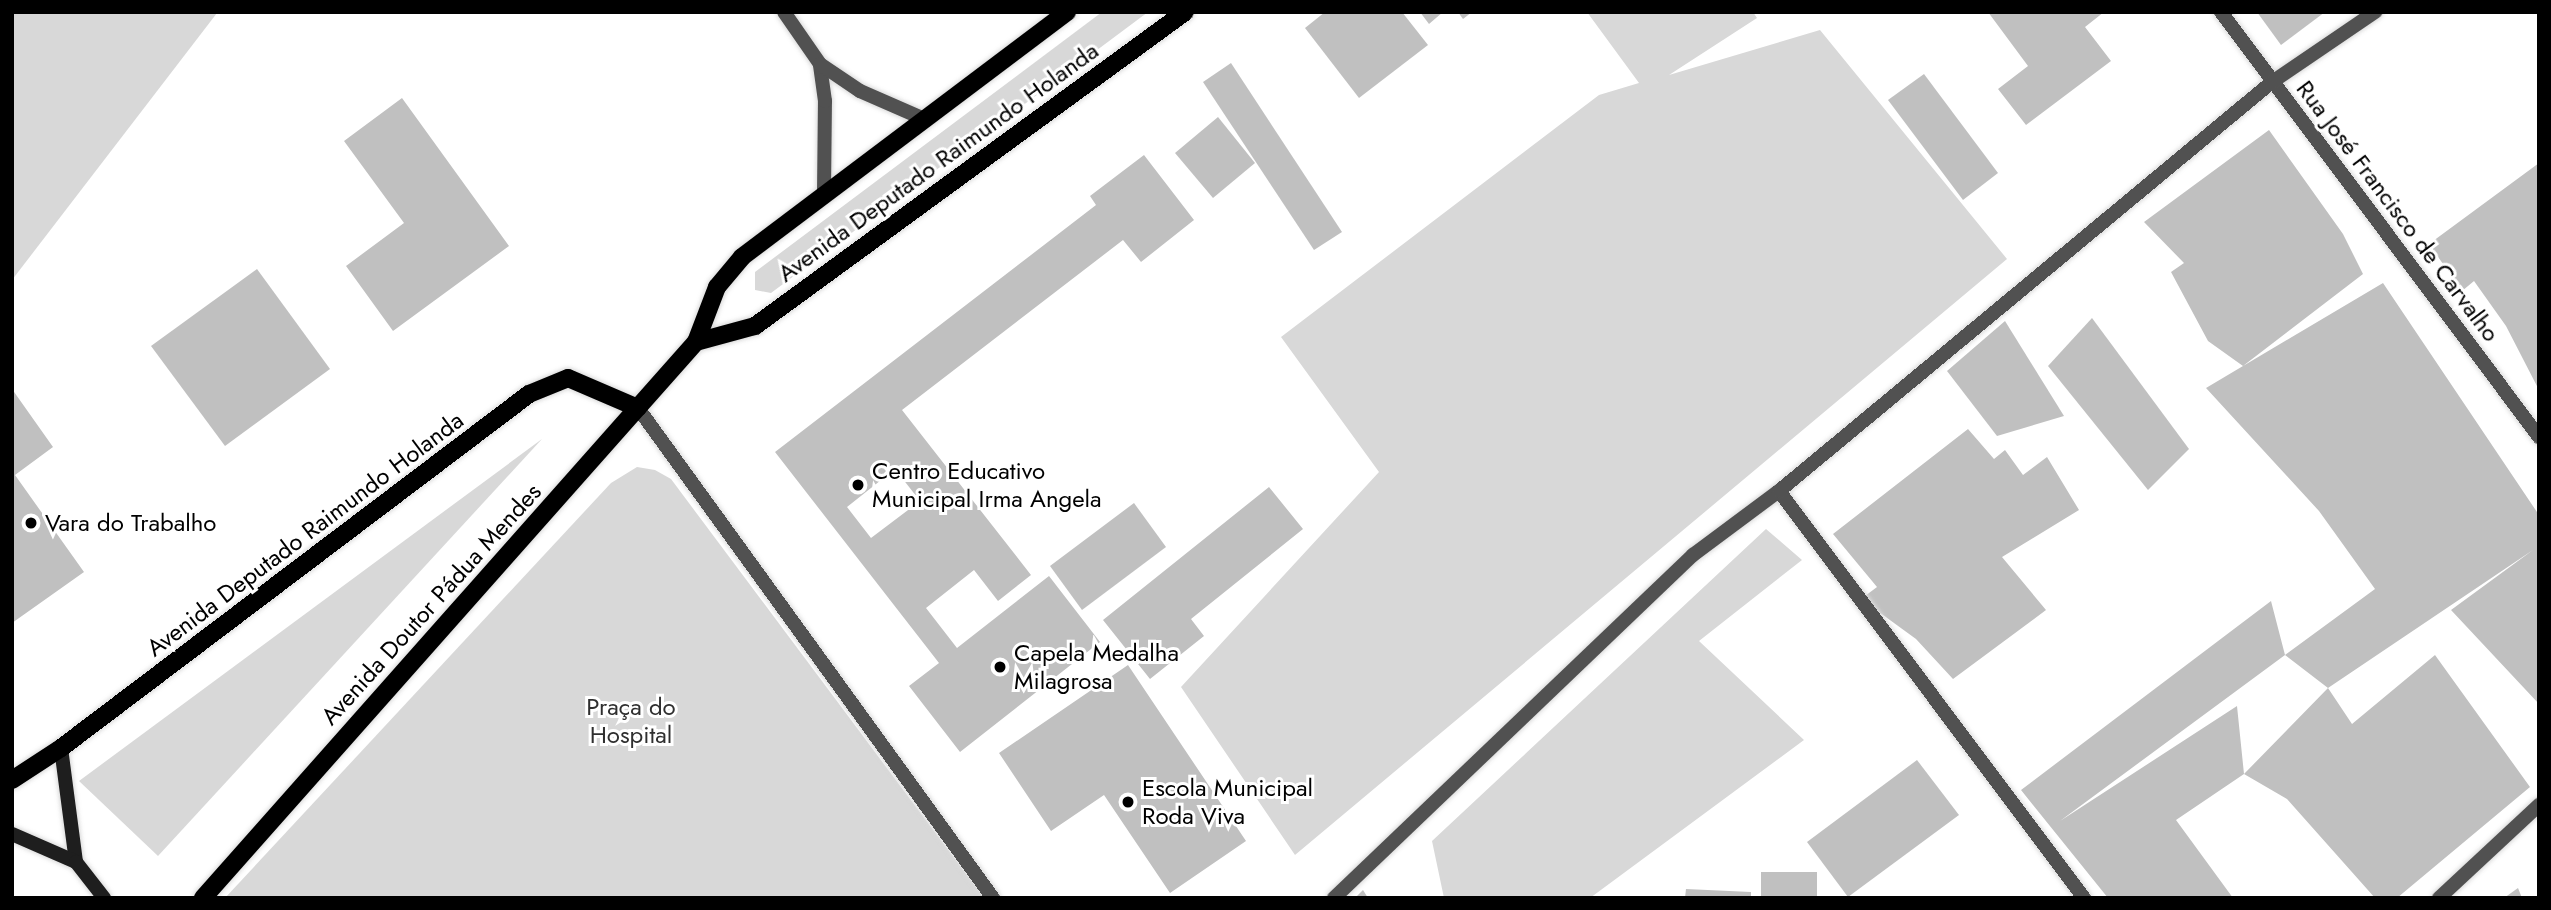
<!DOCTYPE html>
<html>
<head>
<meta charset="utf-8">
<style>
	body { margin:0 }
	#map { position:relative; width:2551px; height:910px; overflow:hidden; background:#fff; font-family:Jost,sans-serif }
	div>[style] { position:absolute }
	.green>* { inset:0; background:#d8d8d8 }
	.building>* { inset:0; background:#c0c0c0 }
	.roads { filter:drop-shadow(0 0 2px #dbdbdb) drop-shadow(0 0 2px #dbdbdb) }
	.lane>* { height:14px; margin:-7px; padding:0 7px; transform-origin:7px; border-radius:7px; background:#515151 }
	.street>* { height:14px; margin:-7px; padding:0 7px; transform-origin:7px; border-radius:7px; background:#515151 }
	.secondary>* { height:14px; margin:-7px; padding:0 7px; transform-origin:7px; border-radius:7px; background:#1e1e1e }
	.primary>* { height:18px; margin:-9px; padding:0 9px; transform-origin:9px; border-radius:9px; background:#000 }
	.dots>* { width:19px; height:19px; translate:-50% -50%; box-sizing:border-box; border:4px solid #fff; border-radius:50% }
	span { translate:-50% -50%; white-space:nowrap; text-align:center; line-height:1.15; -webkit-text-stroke:6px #fff; paint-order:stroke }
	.street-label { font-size:24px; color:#000 }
	.poi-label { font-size:24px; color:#000 }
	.left { translate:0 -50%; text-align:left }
	.park-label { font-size:24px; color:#2f2f2f }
	.frame { position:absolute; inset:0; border:14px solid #000; pointer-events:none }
</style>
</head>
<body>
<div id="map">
	<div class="green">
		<div style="clip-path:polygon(12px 12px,217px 13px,12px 280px)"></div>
		<div style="clip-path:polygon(1102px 12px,1148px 12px,771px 293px,755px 290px,755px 272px)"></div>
		<div style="clip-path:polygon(1587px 12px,1753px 12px,1757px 18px,1669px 75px,1820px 30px,2007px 259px,1295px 855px,1181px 687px,1379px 472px,1281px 337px,1599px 95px,1639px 83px)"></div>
		<div style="clip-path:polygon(542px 439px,158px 856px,79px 781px)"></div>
		<div style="clip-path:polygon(637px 467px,655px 470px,671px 479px,984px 898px,225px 898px,611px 483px)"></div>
		<div style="clip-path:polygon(1766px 529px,1802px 560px,1699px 641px,1804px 740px,1590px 898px,1444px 898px,1432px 841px)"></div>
	</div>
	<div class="building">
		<div style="clip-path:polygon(1325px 12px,1402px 12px,1428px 45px,1359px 98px,1305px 28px)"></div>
		<div style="clip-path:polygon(1420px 12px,1443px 12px,1429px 24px)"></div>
		<div style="clip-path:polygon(1458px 12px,1472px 12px,1463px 19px)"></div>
		<div style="clip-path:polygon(1988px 12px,2104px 12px,2085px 27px,2111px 61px,2026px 125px,1998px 89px,2028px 66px)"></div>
		<div style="clip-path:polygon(2257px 12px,2325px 12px,2281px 45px)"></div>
		<div style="clip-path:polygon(1231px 63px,1342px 232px,1314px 250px,1203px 82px)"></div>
		<div style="clip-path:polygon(1924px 74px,1998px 173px,1963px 200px,1888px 100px)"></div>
		<div style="clip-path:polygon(402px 98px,509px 246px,393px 331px,346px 266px,404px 223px,344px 141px)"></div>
		<div style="clip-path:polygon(1218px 117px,1255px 163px,1213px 198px,1175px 153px)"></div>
		<div style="clip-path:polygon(evenodd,2269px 130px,2343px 234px,2363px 274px,2243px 366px,2383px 283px,2539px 515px,2539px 704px,2451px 610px,2533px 550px,2328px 688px,2352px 724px,2435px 655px,2530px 787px,2397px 898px,2375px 898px,2287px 799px,2244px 774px,2176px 820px,2233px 898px,2108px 898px,2021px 790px,2271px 601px,2285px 655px,2375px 589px,2319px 511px,2206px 388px,2243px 366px,2208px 341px,2171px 272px,2184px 263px,2144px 222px,2269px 130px,2285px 655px,2328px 688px,2244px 774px,2237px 706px,2060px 821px,2285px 655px)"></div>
		<div style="clip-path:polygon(evenodd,1144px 155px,1194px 220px,1141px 262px,1123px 240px,902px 410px,1031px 575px,998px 601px,974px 570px,926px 608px,957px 648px,1049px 576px,1100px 642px,960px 752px,909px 686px,939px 663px,775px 452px,1096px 205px,1090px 196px,1144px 155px,895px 469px,920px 501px,871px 538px,847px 507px,895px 469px)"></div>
		<div style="clip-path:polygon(2539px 163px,2539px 390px,2506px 326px,2474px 281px,2462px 291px,2429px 244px)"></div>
		<div style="clip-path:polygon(257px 269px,330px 369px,225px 446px,151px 346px)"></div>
		<div style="clip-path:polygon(2092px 318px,2189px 449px,2148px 490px,2048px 366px)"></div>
		<div style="clip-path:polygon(2005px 321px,2064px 416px,1997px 436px,1947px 371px)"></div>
		<div style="clip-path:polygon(12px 389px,53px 447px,15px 475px,84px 572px,12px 623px)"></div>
		<div style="clip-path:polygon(1968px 429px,1994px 459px,2005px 450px,2023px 475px,2047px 457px,2079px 510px,2002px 557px,2046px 610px,1953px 679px,1916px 639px,1861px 599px,1877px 587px,1833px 534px)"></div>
		<div style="clip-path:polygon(1269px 487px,1303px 529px,1191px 619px,1204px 636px,1150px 679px,1103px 620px)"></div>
		<div style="clip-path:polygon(1134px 503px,1166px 547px,1082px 610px,1050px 566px)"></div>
		<div style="clip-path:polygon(1128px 665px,1246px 841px,1170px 893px,1104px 795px,1051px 831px,999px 753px)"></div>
		<div style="clip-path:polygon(1917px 760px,1959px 815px,1848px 897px,1807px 842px)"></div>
		<div style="clip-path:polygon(1761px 872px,1817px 872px,1817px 898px,1761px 898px)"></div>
		<div style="clip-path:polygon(2518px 888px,2522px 898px,2504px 898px)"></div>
		<div style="clip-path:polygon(1686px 889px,1751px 892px,1751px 898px,1685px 898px)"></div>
		<div style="clip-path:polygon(1363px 890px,1368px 898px,1355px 898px)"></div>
	</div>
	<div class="roads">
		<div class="lane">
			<div style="left:784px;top:12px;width:63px;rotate:55.3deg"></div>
			<div style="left:824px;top:193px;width:92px;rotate:-89.4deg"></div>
			<div style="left:825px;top:101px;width:37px;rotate:-98deg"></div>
			<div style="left:820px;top:64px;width:48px;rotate:34deg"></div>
			<div style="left:860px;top:91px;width:70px;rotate:23.6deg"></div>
		</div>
		<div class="street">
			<div style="left:2221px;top:12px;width:531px;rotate:53.19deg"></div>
			<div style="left:638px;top:408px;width:605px;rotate:54.08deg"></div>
			<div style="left:1779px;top:491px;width:509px;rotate:53.15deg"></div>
			<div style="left:1334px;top:898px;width:497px;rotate:-43.7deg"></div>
			<div style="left:1693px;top:555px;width:107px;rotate:-36.7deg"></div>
			<div style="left:1779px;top:491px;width:641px;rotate:-39.68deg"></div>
			<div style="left:2272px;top:82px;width:125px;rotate:-34.2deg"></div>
			<div style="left:2439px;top:898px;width:137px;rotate:-42.9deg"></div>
		</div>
		<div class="secondary">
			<div style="left:61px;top:748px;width:115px;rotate:82.5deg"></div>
			<div style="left:12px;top:834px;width:70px;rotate:23.6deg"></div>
			<div style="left:76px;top:862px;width:46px;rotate:52.1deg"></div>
		</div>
		<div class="primary">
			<div style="left:696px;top:342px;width:61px;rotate:-15.2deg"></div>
			<div style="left:755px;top:326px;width:532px;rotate:-36.14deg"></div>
			<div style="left:12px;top:780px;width:59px;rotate:-33.1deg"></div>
			<div style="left:61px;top:748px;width:587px;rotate:-37.1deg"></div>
			<div style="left:529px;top:394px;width:42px;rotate:-22.3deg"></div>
			<div style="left:568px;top:378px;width:76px;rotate:23.2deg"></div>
			<div style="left:203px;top:898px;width:743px;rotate:-48.44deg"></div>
			<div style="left:696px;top:342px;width:59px;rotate:-69.1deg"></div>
			<div style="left:717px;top:287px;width:39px;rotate:-50deg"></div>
			<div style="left:742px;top:257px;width:407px;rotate:-37deg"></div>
		</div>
	</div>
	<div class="dots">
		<div style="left:858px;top:485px;background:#000"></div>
		<div style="left:31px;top:523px;background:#000"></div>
		<div style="left:1000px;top:667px;background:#000"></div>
		<div style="left:1128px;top:802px;background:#000"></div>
	</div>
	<div class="street-label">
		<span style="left:938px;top:162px;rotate:-36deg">Avenida Deputado Raimundo Holanda</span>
		<span style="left:2398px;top:211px;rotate:53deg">Rua José Francisco de Carvalho</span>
		<span style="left:305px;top:534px;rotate:-37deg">Avenida Deputado Raimundo Holanda</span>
		<span style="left:431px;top:604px;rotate:-48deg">Avenida Doutor Pádua Mendes</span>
	</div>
	<div class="poi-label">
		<span class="left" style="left:872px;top:485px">Centro Educativo<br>Municipal Irma Angela</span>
		<span class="left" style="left:45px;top:523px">Vara do Trabalho</span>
		<span class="left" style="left:1014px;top:667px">Capela Medalha<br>Milagrosa</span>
		<span class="left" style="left:1142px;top:802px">Escola Municipal<br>Roda Viva</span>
	</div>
	<div class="park-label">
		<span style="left:631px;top:721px">Praça do<br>Hospital</span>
	</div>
	<div class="frame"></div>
</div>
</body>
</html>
